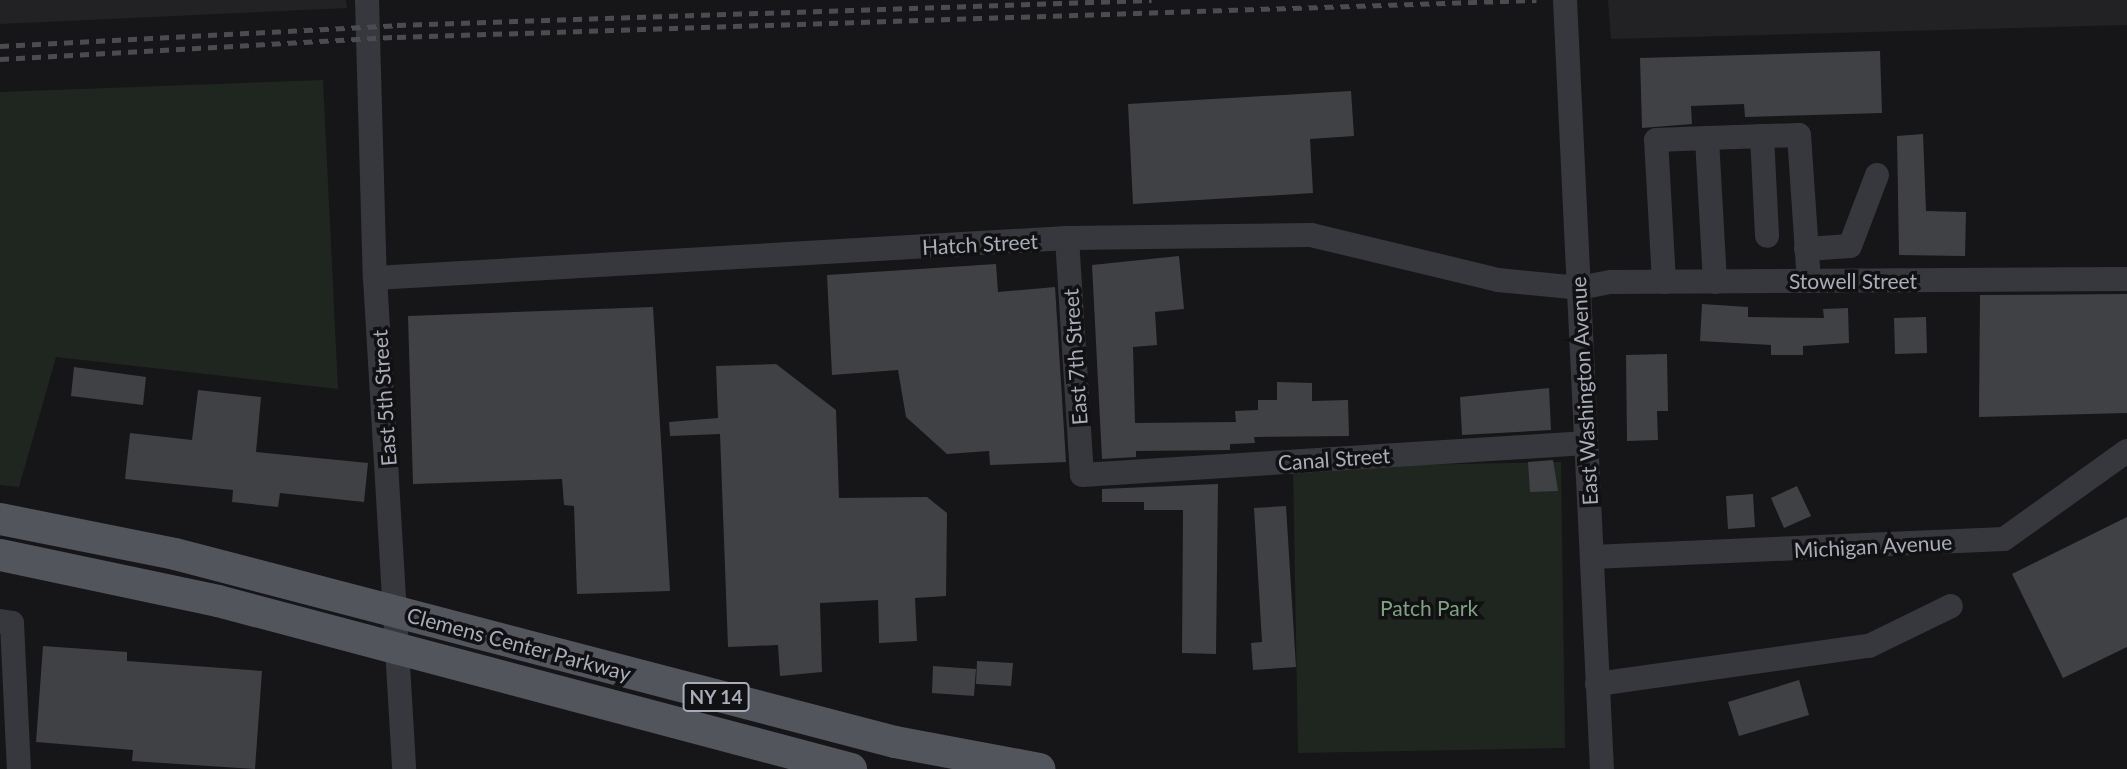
<!DOCTYPE html>
<html>
<head>
<meta charset="utf-8">
<style>
	body { margin:0 }
	#map { position:relative; width:2127px; height:769px; overflow:hidden; background:#161618; font-family:Lato,sans-serif }
	div>[style] { position:absolute }
	.built>* { inset:0; background:#222225 }
	.green>* { inset:0; background:#1e261f }
	.building>* { inset:0; background:#404145 }
	.minor>* { height:24px; margin:-12px; padding:0 12px; transform-origin:12px; border-radius:12px; background:#37383d }
	.major>* { height:32px; margin:-16px; padding:0 16px; transform-origin:16px; border-radius:16px; background:#53555c }
	.rail>* { height:5px; margin-top:-2.5px; transform-origin:0; background:repeating-linear-gradient(90deg,#4a4c52 0 9px,transparent 0 16px) }
	span { translate:-50% -50%; white-space:nowrap; text-align:center; line-height:1.15; -webkit-text-stroke:7px #111113; paint-order:stroke }
	.shield-label span { padding:2px 5px; background:#111113; border:2px solid; border-radius:5px; -webkit-text-stroke-width:0 }
	.shield-label { font-size:19px; color:#a8adb8; font-weight:700 }
	.street-label { font-size:21px; color:#a8adb8 }
	.park-label { font-size:21px; color:#7fa381 }
</style>
</head>
<body>
<div id="map">
	<div class="built">
		<div style="clip-path:polygon(0 0,346px 0,347px 8px,0 24px)"></div>
		<div style="clip-path:polygon(1608px 0,2127px 0,2127px 25px,1611px 39px)"></div>
	</div>
	<div class="green">
		<div style="clip-path:polygon(323px 80px,338px 389px,56px 357px,19px 487px,0 485px,0 92px)"></div>
		<div style="clip-path:polygon(1561px 462px,1565px 748px,1298px 753px,1293px 467px)"></div>
	</div>
	<div class="building">
		<div style="clip-path:polygon(1880px 51px,1882px 113px,1745px 117px,1744px 104px,1691px 106px,1692px 124px,1642px 128px,1640px 58px)"></div>
		<div style="clip-path:polygon(1351px 91px,1354px 136px,1310px 139px,1313px 193px,1133px 204px,1128px 104px)"></div>
		<div style="clip-path:polygon(1923px 134px,1926px 211px,1966px 212px,1965px 256px,1899px 255px,1897px 136px)"></div>
		<div style="clip-path:polygon(1179px 256px,1184px 309px,1155px 312px,1157px 345px,1133px 347px,1135px 423px,1236px 422px,1235px 411px,1258px 410px,1258px 400px,1277px 400px,1277px 382px,1312px 383px,1312px 401px,1348px 400px,1349px 436px,1254px 437px,1255px 443px,1230px 444px,1230px 450px,1136px 451px,1136px 457px,1102px 459px,1092px 265px)"></div>
		<div style="clip-path:polygon(996px 264px,998px 292px,1055px 287px,1066px 462px,990px 465px,989px 451px,947px 454px,906px 417px,898px 370px,832px 375px,827px 275px)"></div>
		<div style="clip-path:polygon(2127px 294px,2127px 413px,1979px 417px,1980px 295px)"></div>
		<div style="clip-path:polygon(1702px 304px,1748px 307px,1748px 317px,1824px 318px,1823px 309px,1848px 308px,1849px 343px,1803px 346px,1803px 355px,1771px 355px,1771px 345px,1700px 341px)"></div>
		<div style="clip-path:polygon(653px 307px,670px 591px,577px 594px,574px 506px,564px 505px,562px 479px,413px 484px,408px 316px)"></div>
		<div style="clip-path:polygon(1926px 317px,1927px 353px,1895px 354px,1894px 318px)"></div>
		<div style="clip-path:polygon(1667px 354px,1668px 411px,1657px 411px,1658px 440px,1627px 441px,1626px 355px)"></div>
		<div style="clip-path:polygon(776px 364px,836px 410px,839px 498px,927px 497px,947px 513px,946px 596px,915px 598px,917px 641px,879px 643px,878px 600px,820px 603px,822px 672px,780px 676px,778px 645px,728px 647px,720px 434px,670px 436px,669px 422px,718px 418px,716px 366px)"></div>
		<div style="clip-path:polygon(74px 367px,146px 377px,143px 405px,71px 396px)"></div>
		<div style="clip-path:polygon(1549px 388px,1551px 430px,1462px 435px,1460px 397px)"></div>
		<div style="clip-path:polygon(198px 390px,261px 397px,256px 452px,368px 463px,364px 502px,280px 493px,278px 507px,232px 502px,233px 490px,125px 479px,130px 433px,192px 440px)"></div>
		<div style="clip-path:polygon(1553px 460px,1558px 491px,1530px 492px,1528px 462px)"></div>
		<div style="clip-path:polygon(1218px 484px,1216px 654px,1182px 653px,1183px 510px,1144px 510px,1144px 502px,1102px 502px,1102px 489px)"></div>
		<div style="clip-path:polygon(1797px 486px,1811px 516px,1784px 528px,1771px 498px)"></div>
		<div style="clip-path:polygon(1753px 494px,1755px 527px,1728px 529px,1726px 496px)"></div>
		<div style="clip-path:polygon(1286px 506px,1296px 667px,1253px 670px,1251px 643px,1262px 642px,1254px 508px)"></div>
		<div style="clip-path:polygon(2127px 517px,2127px 647px,2063px 678px,2012px 574px)"></div>
		<div style="clip-path:polygon(43px 646px,127px 652px,127px 661px,262px 671px,255px 769px,132px 761px,133px 750px,36px 742px)"></div>
		<div style="clip-path:polygon(977px 661px,1013px 663px,1011px 686px,976px 684px)"></div>
		<div style="clip-path:polygon(933px 666px,976px 669px,974px 696px,932px 693px)"></div>
		<div style="clip-path:polygon(1799px 680px,1809px 715px,1739px 736px,1728px 702px)"></div>
	</div>
	<div class="minor">
		<div style="left:367px;top:0;width:278px;rotate:88.4deg"></div>
		<div style="left:375px;top:278px;width:492px;rotate:86.6deg"></div>
		<div style="left:1565px;top:0;width:770px;rotate:87.25deg"></div>
		<div style="left:1762px;top:136px;width:100px;rotate:87.1deg"></div>
		<div style="left:1067px;top:238px;width:237px;rotate:86.4deg"></div>
		<div style="left:1082px;top:475px;width:505px;rotate:-3.63deg"></div>
		<div style="left:1806px;top:249px;width:44px;rotate:-3.9deg"></div>
		<div style="left:1850px;top:246px;width:76px;rotate:-69.2deg"></div>
		<div style="left:375px;top:278px;width:693px;rotate:-3.31deg"></div>
		<div style="left:1067px;top:238px;width:244px;rotate:-0.7deg"></div>
		<div style="left:1311px;top:235px;width:192px;rotate:13.5deg"></div>
		<div style="left:1498px;top:280px;width:81px;rotate:5.6deg"></div>
		<div style="left:1579px;top:288px;width:33px;rotate:-11deg"></div>
		<div style="left:1611px;top:282px;width:516px;rotate:-0.33deg"></div>
		<div style="left:1664px;top:282px;width:142px;rotate:-93.2deg"></div>
		<div style="left:1656px;top:140px;width:51px;rotate:-2.2deg"></div>
		<div style="left:1715px;top:282px;width:144px;rotate:-93.2deg"></div>
		<div style="left:1707px;top:138px;width:92px;rotate:-1.9deg"></div>
		<div style="left:1799px;top:135px;width:146px;rotate:86.1deg"></div>
		<div style="left:1592px;top:557px;width:412px;rotate:-2.5deg"></div>
		<div style="left:2004px;top:539px;width:151px;rotate:-35.6deg"></div>
		<div style="left:0;top:621px;width:12px;rotate:9deg"></div>
		<div style="left:12px;top:623px;width:146px;rotate:87.3deg"></div>
		<div style="left:1597px;top:684px;width:275px;rotate:-8deg"></div>
		<div style="left:1869px;top:646px;width:91px;rotate:-26deg"></div>
	</div>
	<div class="major">
		<div style="left:0;top:519px;width:178px;rotate:11.3deg"></div>
		<div style="left:175px;top:554px;width:744px;rotate:14.63deg"></div>
		<div style="left:895px;top:742px;width:147px;rotate:10.6deg"></div>
		<div style="left:0;top:555px;width:223px;rotate:11.9deg"></div>
		<div style="left:218px;top:601px;width:655px;rotate:14.86deg"></div>
	</div>
	<div class="rail">
		<div style="left:0;top:46px;width:398px;rotate:-3deg"></div>
		<div style="left:397px;top:25px;width:755px;rotate:-1.9deg"></div>
		<div style="left:0;top:59px;width:398px;rotate:-3.2deg"></div>
		<div style="left:397px;top:37px;width:1140px;rotate:-1.86deg"></div>
	</div>
	<div class="shield-label">
		<span style="left:716px;top:697px">NY 14</span>
	</div>
	<div class="street-label">
		<span style="left:980px;top:244px;rotate:-3deg">Hatch Street</span>
		<span style="left:1853px;top:281px">Stowell Street</span>
		<span style="left:1075px;top:357px;rotate:-94deg">East 7th Street</span>
		<span style="left:1584px;top:391px;rotate:-93deg">East Washington Avenue</span>
		<span style="left:384px;top:398px;rotate:-94deg">East 5th Street</span>
		<span style="left:1334px;top:459px;rotate:-4deg">Canal Street</span>
		<span style="left:1873px;top:546px;rotate:-3deg">Michigan Avenue</span>
		<span style="left:519px;top:644px;rotate:15deg">Clemens Center Parkway</span>
	</div>
	<div class="park-label">
		<span style="left:1429px;top:608px">Patch Park</span>
	</div>
</div>
</body>
</html>
